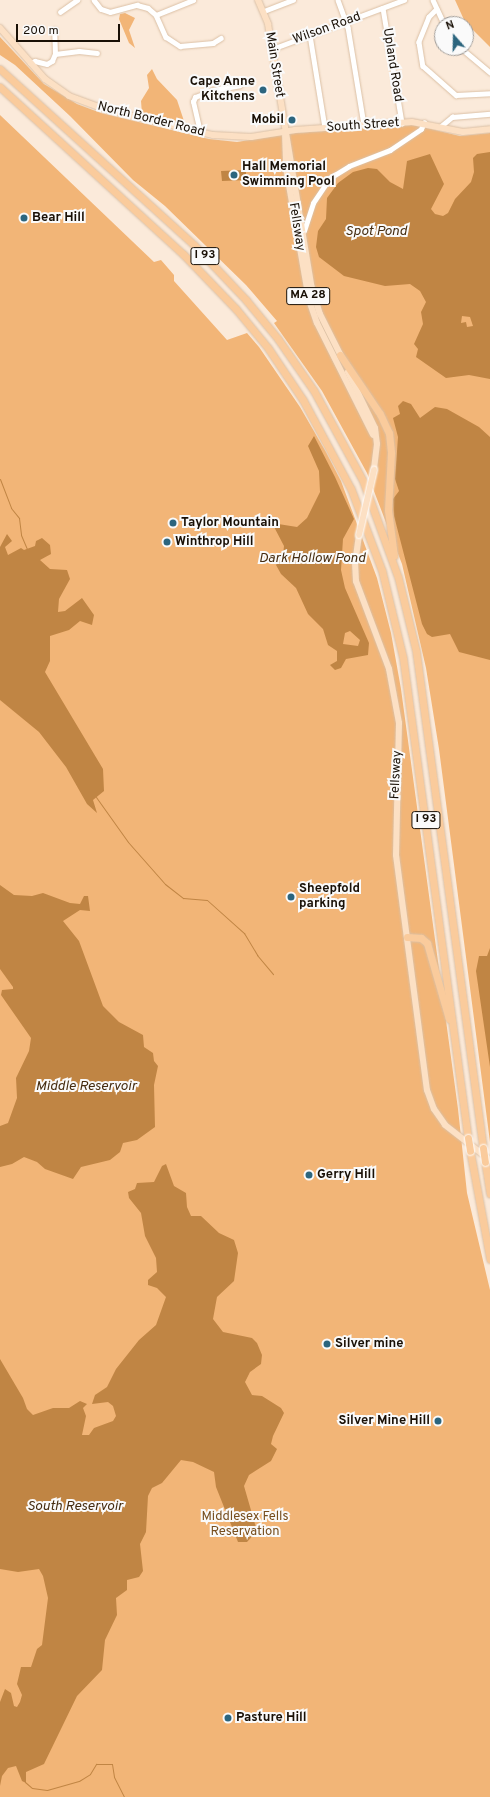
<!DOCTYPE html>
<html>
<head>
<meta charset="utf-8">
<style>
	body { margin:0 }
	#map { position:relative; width:490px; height:1797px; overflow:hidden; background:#fbeada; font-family:Overpass,sans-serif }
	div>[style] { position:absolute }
	.green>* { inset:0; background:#f2b577 }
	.water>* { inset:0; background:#c08544 }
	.stream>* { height:1px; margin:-0.5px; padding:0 0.5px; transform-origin:0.5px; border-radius:0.5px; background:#c08544 }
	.roads { filter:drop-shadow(0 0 1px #dbc0a5) drop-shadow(0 0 1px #dbc0a5) }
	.minor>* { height:4.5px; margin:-2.25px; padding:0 2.25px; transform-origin:2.25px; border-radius:2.25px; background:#fff }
	.major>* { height:6px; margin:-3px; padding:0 3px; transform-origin:3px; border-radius:3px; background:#fce0c4 }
	.highway>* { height:7px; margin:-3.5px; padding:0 3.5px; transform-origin:3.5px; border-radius:3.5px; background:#facb9c }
	.bridges { filter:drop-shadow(0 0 1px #fff) drop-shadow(0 0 1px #fff) }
	.major-bridge>* { height:6px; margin:-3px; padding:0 3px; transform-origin:3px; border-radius:3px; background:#fce0c4 }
	.highway-bridge>* { height:7px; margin:-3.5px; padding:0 3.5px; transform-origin:3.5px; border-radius:3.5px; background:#facb9c }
	.dots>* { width:11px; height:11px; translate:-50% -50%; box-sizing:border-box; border:2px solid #fafafa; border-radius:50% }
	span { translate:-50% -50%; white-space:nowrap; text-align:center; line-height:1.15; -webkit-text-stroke:4px #fafafa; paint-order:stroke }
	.shield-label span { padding:1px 3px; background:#fafafa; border:1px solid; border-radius:3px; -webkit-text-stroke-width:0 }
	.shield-label { font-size:12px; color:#191006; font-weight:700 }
	.street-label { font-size:13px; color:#191006 }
	.poi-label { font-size:13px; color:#191006; font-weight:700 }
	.right { translate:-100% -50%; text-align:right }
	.left { translate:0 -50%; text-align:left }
	.park-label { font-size:13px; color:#774e1e }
	.water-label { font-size:14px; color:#462d11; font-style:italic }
	.north { position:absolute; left:434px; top:16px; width:40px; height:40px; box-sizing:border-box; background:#fafafa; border:1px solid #a09c98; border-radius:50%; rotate:340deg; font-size:11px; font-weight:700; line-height:16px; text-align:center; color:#191006 }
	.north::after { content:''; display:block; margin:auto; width:14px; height:18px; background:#2c657e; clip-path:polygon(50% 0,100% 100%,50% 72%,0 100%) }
	.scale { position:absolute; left:16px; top:24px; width:104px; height:18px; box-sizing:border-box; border:2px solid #191006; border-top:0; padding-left:5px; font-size:12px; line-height:14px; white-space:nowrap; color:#191006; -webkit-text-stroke:3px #fafafa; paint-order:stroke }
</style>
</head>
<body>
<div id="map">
	<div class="green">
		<div style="clip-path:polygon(455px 0,490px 0,490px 47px,465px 22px)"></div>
		<div style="clip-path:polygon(125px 13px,135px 18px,129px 30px,135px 48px,129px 43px,119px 19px,120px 14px)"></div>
		<div style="clip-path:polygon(0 37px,44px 84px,77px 104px,101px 113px,209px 139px,237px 142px,294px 133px,414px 125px,460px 136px,490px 133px,490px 1142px,439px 749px,426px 668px,402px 564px,367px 473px,322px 391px,274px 323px,277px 321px,246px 285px,165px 206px,133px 180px,70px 116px,15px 65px,0 55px)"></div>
		<div style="clip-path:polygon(152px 69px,157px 79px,177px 100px,185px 124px,142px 114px,141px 101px,149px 88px,147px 75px)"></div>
		<div style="clip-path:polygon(0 115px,154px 262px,161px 260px,174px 275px,174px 281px,227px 340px,247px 333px,259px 347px,300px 407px,326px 452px,341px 481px,377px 578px,391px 633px,401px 689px,458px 1109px,467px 1193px,490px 1290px,490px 1797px,0 1797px)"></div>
	</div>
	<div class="water">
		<div style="clip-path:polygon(evenodd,490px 152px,490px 379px,469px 375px,446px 378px,416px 357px,418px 349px,414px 344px,423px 324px,421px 312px,426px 302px,420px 291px,410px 284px,385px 286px,344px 276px,319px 257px,316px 247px,318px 231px,326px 219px,327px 198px,338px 183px,353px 172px,368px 168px,377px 169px,390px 182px,403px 189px,407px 161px,430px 154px,444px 184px,431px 209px,435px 214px,443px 216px,448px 213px,455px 199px,471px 182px,474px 172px,473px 158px,477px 154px,490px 152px,462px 316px,470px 317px,473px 326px,467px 327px,466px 322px,461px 323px,462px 316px)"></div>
		<div style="clip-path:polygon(246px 170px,246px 180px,222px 181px,221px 171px)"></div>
		<div style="clip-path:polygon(403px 401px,411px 404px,420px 418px,435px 407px,447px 409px,479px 427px,490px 437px,490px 660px,459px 652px,450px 634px,432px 637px,427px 634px,422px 624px,394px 516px,393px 499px,399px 491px,395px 479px,398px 437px,393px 418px,400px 414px,398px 406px)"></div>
		<div style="clip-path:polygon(evenodd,314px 436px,335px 477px,354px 519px,343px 539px,341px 570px,345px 588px,369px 643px,368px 655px,346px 659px,341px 668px,335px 670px,330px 665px,337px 661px,337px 651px,328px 645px,323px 629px,308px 614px,296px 588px,281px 574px,276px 565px,283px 555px,284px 546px,272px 523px,297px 527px,307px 518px,320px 492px,319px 471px,308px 446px,314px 436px,350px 631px,360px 640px,358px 646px,343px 644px,345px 633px,350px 631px)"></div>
		<div style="clip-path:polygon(7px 534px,12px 541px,5px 547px,8px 555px,21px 548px,24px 550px,35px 546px,36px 541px,42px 538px,50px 545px,51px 554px,40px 560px,50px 569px,67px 570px,70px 579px,59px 599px,58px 612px,65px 611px,82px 598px,94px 615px,92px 625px,80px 621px,69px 630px,50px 636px,50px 661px,45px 672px,103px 769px,104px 791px,93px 800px,97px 813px,87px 804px,66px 767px,39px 732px,0 700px,0 547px)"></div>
		<div style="clip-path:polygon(0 885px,14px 895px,32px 896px,43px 893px,70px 903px,80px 904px,84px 896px,88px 896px,90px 911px,80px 910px,63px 921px,79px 941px,103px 1006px,119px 1022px,143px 1035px,144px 1047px,153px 1053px,154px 1061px,158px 1066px,154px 1085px,155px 1127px,137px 1140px,123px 1143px,120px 1152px,110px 1160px,81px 1167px,73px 1179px,45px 1169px,37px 1162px,24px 1157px,12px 1164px,0 1167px,0 1126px,8px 1123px,17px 1098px,16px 1078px,29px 1051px,31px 1038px,1px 995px,2px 990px,13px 989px,13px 987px,0 969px)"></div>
		<div style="clip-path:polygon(490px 948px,490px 1067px,476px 971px,479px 956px,487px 956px)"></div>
		<div style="clip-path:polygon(166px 1164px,174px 1186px,186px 1193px,187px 1207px,191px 1216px,201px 1216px,219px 1233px,234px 1240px,238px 1253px,234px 1281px,217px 1297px,213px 1319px,223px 1332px,252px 1338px,257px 1343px,262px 1355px,261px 1364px,250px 1372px,245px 1382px,252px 1395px,262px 1396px,281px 1408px,284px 1413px,273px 1436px,271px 1444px,277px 1449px,271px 1461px,249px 1475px,244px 1486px,257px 1531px,247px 1542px,238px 1542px,216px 1487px,214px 1472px,193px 1462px,181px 1460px,162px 1483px,152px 1488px,148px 1496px,146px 1532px,140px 1544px,143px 1571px,139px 1577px,127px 1580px,127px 1590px,116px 1598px,117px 1615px,105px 1640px,102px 1670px,77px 1696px,44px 1764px,26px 1772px,26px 1783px,22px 1781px,16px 1766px,8px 1768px,2px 1776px,0 1786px,0 1702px,5px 1689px,11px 1693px,14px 1706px,17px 1707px,20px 1702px,22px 1695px,17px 1684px,21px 1667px,31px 1667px,37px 1649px,42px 1645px,48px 1598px,43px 1576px,39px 1569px,18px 1572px,0 1569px,0 1359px,23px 1398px,27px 1409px,33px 1415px,53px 1408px,69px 1408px,80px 1401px,87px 1404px,83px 1408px,86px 1416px,82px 1435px,89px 1435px,94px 1428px,113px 1421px,116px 1416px,113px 1406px,108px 1402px,92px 1404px,95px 1395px,107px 1387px,116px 1369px,139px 1340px,156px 1325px,166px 1297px,157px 1288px,148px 1285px,148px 1280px,157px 1272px,156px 1258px,145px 1236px,141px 1213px,129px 1198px,128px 1192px,135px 1189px,137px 1183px,154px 1182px,162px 1166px)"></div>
	</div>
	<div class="stream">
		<div style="left:0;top:479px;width:31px;rotate:69deg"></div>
		<div style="left:11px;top:508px;width:13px;rotate:51deg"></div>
		<div style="left:19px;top:518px;width:17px;rotate:83deg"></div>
		<div style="left:21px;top:535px;width:15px;rotate:67deg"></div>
		<div style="left:96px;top:797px;width:55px;rotate:54.6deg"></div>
		<div style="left:128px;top:842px;width:56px;rotate:48.6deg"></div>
		<div style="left:165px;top:884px;width:23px;rotate:38deg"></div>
		<div style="left:183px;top:898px;width:24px;rotate:5deg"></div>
		<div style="left:207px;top:900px;width:50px;rotate:41.7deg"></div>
		<div style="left:244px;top:933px;width:26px;rotate:59deg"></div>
		<div style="left:257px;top:955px;width:25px;rotate:50deg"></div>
		<div style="left:25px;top:1782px;width:9px;rotate:41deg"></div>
		<div style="left:32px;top:1788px;width:15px;rotate:8deg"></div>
		<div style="left:47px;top:1790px;width:33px;rotate:-16deg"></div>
		<div style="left:79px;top:1781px;width:13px;rotate:-32deg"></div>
		<div style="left:90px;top:1774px;width:12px;rotate:-59deg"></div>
		<div style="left:96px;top:1764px;width:16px"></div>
		<div style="left:112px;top:1764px;width:13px;rotate:81deg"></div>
		<div style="left:114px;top:1777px;width:22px;rotate:63deg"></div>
	</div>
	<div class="roads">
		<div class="minor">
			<div style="left:94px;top:0;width:11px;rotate:52deg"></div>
			<div style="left:101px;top:9px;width:9px;rotate:18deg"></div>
			<div style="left:110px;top:12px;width:28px;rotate:-15deg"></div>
			<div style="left:137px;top:5px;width:11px;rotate:15deg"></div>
			<div style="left:148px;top:8px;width:11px;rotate:41deg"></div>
			<div style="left:156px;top:15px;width:24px;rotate:66deg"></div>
			<div style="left:166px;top:37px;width:17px;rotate:33deg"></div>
			<div style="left:180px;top:46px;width:33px;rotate:-5deg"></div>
			<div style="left:213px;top:43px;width:9px;rotate:-32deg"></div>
			<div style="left:338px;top:0;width:29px;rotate:70deg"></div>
			<div style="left:348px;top:27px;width:99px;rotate:80.7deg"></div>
			<div style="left:433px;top:0;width:26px;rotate:65deg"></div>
			<div style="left:383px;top:8px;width:117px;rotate:80.6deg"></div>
			<div style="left:437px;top:9px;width:11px;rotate:135deg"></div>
			<div style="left:429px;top:17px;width:27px;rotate:112deg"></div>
			<div style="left:419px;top:42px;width:24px;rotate:81deg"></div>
			<div style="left:423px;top:66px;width:44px;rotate:41.3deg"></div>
			<div style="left:456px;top:95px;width:34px;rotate:-3deg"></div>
			<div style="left:264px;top:11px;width:31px;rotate:-21deg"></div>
			<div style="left:60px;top:12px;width:21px;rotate:-35deg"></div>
			<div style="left:156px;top:15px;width:40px;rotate:-22deg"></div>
			<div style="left:310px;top:35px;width:94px;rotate:80.8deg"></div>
			<div style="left:461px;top:48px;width:38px;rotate:40deg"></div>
			<div style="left:272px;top:49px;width:141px;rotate:-20.4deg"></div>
			<div style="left:55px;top:54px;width:24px;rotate:-7deg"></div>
			<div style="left:79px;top:51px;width:18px;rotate:6deg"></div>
			<div style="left:30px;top:63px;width:5px;rotate:-22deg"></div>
			<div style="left:35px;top:61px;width:12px;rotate:14deg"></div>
			<div style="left:47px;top:64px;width:6px;rotate:-31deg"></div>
			<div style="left:52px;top:61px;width:8px;rotate:-67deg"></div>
			<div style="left:55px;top:54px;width:24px;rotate:-92deg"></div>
			<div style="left:440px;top:127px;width:16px;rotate:-40deg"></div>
			<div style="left:452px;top:117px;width:38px;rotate:-5deg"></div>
			<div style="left:200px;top:132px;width:31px;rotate:-103deg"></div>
			<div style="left:193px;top:102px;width:5px;rotate:-68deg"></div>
			<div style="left:195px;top:97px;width:19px;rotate:-21deg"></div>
			<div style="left:213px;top:90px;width:27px;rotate:-10deg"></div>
			<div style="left:304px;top:231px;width:29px;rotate:-72deg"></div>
			<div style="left:313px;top:203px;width:30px;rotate:-56deg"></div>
			<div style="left:330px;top:178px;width:22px;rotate:-32deg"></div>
			<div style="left:349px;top:166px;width:44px;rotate:-21.3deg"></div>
			<div style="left:390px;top:150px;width:37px;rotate:-34deg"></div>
			<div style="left:421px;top:129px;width:7px;rotate:-63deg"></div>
		</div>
		<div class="major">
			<div style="left:258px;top:0;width:26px;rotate:67deg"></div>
			<div style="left:268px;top:24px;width:265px;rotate:80.6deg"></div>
			<div style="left:311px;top:285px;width:30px;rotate:73deg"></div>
			<div style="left:320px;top:314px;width:49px;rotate:63.4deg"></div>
			<div style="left:0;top:28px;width:68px;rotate:48.6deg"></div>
			<div style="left:45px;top:79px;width:29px;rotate:35deg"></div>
			<div style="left:69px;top:96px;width:40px;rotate:20.2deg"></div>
			<div style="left:107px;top:110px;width:109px;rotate:13.3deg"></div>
			<div style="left:213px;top:135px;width:38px;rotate:3deg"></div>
			<div style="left:251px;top:137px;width:45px;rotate:-9deg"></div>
			<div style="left:295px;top:130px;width:117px;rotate:-3.9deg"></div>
			<div style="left:412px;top:122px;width:52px;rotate:11.1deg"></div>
			<div style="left:463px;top:132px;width:27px;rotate:-6deg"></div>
			<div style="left:285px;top:133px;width:35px;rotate:88deg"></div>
			<div style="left:286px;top:168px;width:134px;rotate:80.1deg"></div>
			<div style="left:309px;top:300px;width:24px;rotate:71deg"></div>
			<div style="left:317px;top:323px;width:125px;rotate:63.4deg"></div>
			<div style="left:348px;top:372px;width:62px;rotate:64.3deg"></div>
			<div style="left:375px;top:428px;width:16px;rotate:83deg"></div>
			<div style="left:377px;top:444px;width:26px;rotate:97deg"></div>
			<div style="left:359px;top:535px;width:27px;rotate:98deg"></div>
			<div style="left:355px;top:562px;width:19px;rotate:87deg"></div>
			<div style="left:356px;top:581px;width:94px;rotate:69.4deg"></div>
			<div style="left:389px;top:669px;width:55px;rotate:79.5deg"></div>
			<div style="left:399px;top:723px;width:132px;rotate:91.3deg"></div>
			<div style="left:396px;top:855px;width:237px;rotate:82.5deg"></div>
			<div style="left:427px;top:1090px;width:20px;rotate:70deg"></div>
			<div style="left:434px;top:1109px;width:19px;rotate:55deg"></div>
			<div style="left:445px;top:1125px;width:57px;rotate:37.9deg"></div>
		</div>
		<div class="highway">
			<div style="left:0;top:69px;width:262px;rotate:42.2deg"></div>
			<div style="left:194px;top:245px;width:76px;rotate:46.6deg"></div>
			<div style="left:246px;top:300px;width:50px;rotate:50.6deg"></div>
			<div style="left:278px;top:339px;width:63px;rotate:55.3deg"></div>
			<div style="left:314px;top:391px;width:102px;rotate:61.4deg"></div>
			<div style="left:363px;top:481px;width:102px;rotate:70deg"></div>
			<div style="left:398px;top:577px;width:76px;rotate:76.3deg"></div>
			<div style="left:416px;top:651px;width:501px;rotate:82.32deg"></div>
			<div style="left:0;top:87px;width:248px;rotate:42.4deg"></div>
			<div style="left:183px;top:254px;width:76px;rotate:46.1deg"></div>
			<div style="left:236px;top:309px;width:50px;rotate:50.6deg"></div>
			<div style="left:268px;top:348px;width:63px;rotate:56.1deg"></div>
			<div style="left:303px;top:400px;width:101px;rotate:61.7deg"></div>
			<div style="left:351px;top:489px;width:88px;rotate:69.3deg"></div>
			<div style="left:382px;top:571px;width:89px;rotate:76.4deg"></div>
			<div style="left:403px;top:658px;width:484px;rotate:82.3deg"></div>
			<div style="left:340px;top:355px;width:71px;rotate:55.9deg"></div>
			<div style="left:380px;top:414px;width:21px;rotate:65deg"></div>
			<div style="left:389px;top:433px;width:20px;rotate:84deg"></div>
			<div style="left:391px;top:453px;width:57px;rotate:93deg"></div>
			<div style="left:388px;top:510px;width:46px;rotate:82.6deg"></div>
			<div style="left:407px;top:937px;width:14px;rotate:4deg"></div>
			<div style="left:421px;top:938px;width:8px;rotate:40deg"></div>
			<div style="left:427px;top:943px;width:79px;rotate:73.9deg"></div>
			<div style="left:470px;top:1151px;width:110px;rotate:79.5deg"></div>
			<div style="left:485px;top:1162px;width:32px;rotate:81deg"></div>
		</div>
	</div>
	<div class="bridges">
		<div class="major-bridge">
			<div style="left:359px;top:535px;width:67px;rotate:-77deg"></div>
		</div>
		<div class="highway-bridge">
			<div style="left:468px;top:1138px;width:13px;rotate:81deg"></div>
			<div style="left:483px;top:1148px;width:14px;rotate:82deg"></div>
		</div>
	</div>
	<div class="dots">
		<div style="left:263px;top:90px;background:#2c657e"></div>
		<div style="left:292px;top:120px;background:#2c657e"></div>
		<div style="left:234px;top:175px;background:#2c657e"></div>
		<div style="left:24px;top:218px;background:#2c657e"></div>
		<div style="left:173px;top:523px;background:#2c657e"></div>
		<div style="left:167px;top:542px;background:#2c657e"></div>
		<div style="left:291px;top:897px;background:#2c657e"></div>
		<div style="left:309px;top:1175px;background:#2c657e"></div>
		<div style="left:327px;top:1344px;background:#2c657e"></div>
		<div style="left:438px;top:1421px;background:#2c657e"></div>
		<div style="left:228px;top:1718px;background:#2c657e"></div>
	</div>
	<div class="shield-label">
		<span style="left:205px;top:256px">I 93</span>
		<span style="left:308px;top:296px">MA 28</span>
		<span style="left:426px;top:820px">I 93</span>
	</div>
	<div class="street-label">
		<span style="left:327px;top:29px;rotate:-20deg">Wilson Road</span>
		<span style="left:274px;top:65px;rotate:81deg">Main Street</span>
		<span style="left:392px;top:65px;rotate:81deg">Upland Road</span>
		<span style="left:151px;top:120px;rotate:14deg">North Border Road</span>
		<span style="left:363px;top:126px;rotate:-4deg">South Street</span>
		<span style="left:296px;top:227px;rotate:81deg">Fellsway</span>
		<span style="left:397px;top:775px;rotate:-87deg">Fellsway</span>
	</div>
	<div class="poi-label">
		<span class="right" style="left:255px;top:90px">Cape Anne<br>Kitchens</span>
		<span class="right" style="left:284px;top:120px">Mobil</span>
		<span class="left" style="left:242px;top:175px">Hall Memorial<br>Swimming Pool</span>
		<span class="left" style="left:32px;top:218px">Bear Hill</span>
		<span class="left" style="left:181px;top:523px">Taylor Mountain</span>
		<span class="left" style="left:175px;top:542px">Winthrop Hill</span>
		<span class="left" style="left:299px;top:897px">Sheepfold<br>parking</span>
		<span class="left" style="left:317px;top:1175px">Gerry Hill</span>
		<span class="left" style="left:335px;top:1344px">Silver mine</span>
		<span class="right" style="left:430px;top:1421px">Silver Mine Hill</span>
		<span class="left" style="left:236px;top:1718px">Pasture Hill</span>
	</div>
	<div class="park-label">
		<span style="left:245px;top:1525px">Middlesex Fells<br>Reservation</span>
	</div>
	<div class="water-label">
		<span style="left:376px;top:232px">Spot Pond</span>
		<span style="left:312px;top:559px">Dark Hollow Pond</span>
		<span style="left:86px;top:1087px">Middle Reservoir</span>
		<span style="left:75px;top:1507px">South Reservoir</span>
	</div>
	<div class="north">N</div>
	<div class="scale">200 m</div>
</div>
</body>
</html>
